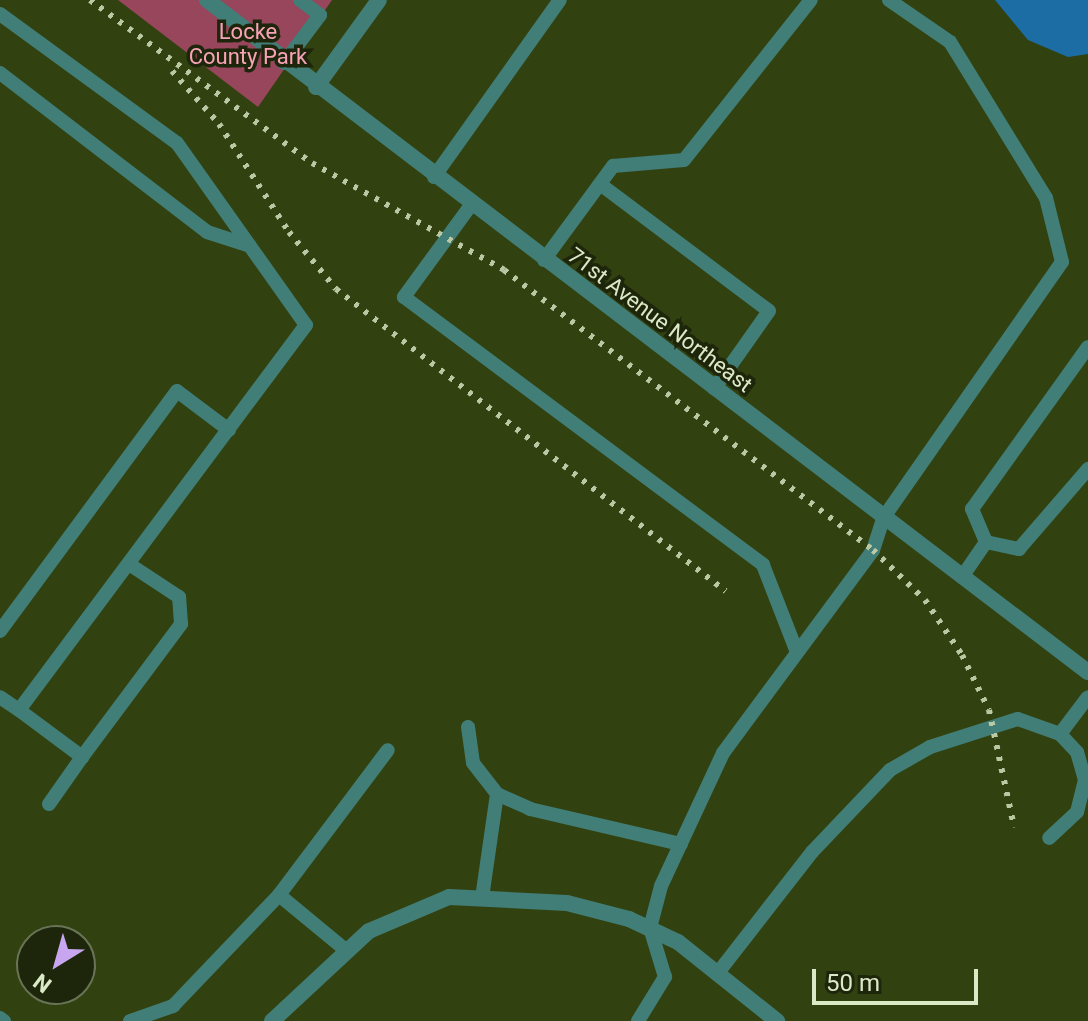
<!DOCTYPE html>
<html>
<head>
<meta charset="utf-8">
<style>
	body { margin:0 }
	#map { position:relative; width:1088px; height:1021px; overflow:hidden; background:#324110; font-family:Roboto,sans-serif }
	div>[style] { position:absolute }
	.green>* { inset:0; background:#97465c }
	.water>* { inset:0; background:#1d6da5 }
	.service>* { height:14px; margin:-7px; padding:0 7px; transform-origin:7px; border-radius:7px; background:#417e77 }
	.minor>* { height:16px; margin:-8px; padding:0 8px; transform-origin:8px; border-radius:8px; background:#417e77 }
	.rail>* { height:6px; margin-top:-3px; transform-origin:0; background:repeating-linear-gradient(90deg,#bac8a3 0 4px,transparent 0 12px) }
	span { translate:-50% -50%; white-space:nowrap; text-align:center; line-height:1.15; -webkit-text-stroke:7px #1d260b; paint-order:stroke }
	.park-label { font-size:22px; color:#f9a3b7 }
	.street-label { font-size:22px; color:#dce9c7 }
	.north { position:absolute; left:16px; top:925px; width:80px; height:80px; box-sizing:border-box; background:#1d260b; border:2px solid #697456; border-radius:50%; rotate:217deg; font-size:22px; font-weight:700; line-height:32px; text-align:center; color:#dce9c7 }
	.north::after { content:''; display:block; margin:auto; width:28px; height:36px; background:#c7a6ef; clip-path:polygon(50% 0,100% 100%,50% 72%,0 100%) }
	.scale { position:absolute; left:812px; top:969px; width:166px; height:36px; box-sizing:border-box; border:4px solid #dce9c7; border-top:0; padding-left:10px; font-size:24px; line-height:28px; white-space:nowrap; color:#dce9c7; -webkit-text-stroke:6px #1d260b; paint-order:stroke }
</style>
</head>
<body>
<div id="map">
	<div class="green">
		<div style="clip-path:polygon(118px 0,332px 0,258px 107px)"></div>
	</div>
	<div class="water">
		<div style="clip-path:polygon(995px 0,1088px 0,1088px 54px,1068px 57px,1028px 40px)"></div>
	</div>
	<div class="service">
		<div style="left:0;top:14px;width:219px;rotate:36.1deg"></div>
		<div style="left:177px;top:143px;width:223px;rotate:54.7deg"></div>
		<div style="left:306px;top:325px;width:480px;rotate:126.7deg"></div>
		<div style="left:19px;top:710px;width:23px;rotate:-146deg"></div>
		<div style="left:284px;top:63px;width:60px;rotate:-53.1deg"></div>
		<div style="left:320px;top:15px;width:25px;rotate:-143deg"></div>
		<div style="left:0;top:73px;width:261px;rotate:37.5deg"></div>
		<div style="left:207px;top:232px;width:45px;rotate:18deg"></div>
		<div style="left:434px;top:177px;width:217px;rotate:-54.6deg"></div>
		<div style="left:600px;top:184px;width:211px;rotate:36.9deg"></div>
		<div style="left:769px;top:311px;width:95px;rotate:125.2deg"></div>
		<div style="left:471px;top:205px;width:114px;rotate:126.1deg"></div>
		<div style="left:404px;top:297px;width:448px;rotate:36.7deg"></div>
		<div style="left:763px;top:565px;width:93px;rotate:68.7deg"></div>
		<div style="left:544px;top:260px;width:117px;rotate:-53.7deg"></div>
		<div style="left:613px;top:166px;width:71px;rotate:-4.8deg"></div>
		<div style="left:684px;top:160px;width:204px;rotate:-51.6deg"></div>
		<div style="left:986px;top:542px;width:34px;rotate:12deg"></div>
		<div style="left:1019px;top:549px;width:106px;rotate:-49.2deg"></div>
		<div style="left:962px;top:577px;width:42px;rotate:-55.6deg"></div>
		<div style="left:986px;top:542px;width:36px;rotate:-113deg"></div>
		<div style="left:972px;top:509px;width:199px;rotate:-54.4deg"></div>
		<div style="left:0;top:631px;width:298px;rotate:-53.6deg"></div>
		<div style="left:177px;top:391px;width:65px;rotate:36.9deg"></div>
		<div style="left:19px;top:710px;width:79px;rotate:36.7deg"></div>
		<div style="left:82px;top:757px;width:166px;rotate:-53.3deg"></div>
		<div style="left:181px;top:624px;width:27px;rotate:-94deg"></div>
		<div style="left:179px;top:597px;width:60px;rotate:-146.6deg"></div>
		<div style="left:468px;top:727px;width:36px;rotate:82deg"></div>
		<div style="left:473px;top:763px;width:39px;rotate:52deg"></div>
		<div style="left:1060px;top:734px;width:46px;rotate:-52.9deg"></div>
		<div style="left:49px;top:804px;width:57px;rotate:-54.9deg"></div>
		<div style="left:279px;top:895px;width:181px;rotate:-53.1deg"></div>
		<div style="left:482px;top:898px;width:105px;rotate:-81.8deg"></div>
		<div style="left:497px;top:794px;width:36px;rotate:24deg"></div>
		<div style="left:530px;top:809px;width:155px;rotate:13.1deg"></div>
		<div style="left:717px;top:974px;width:155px;rotate:-52.1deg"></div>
		<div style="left:812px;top:852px;width:113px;rotate:-46.4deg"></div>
		<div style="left:890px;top:770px;width:46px;rotate:-29.9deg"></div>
		<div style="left:930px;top:747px;width:92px;rotate:-17.7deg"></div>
		<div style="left:1018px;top:719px;width:45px;rotate:19.7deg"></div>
		<div style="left:1060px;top:734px;width:25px;rotate:47deg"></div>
		<div style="left:1077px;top:752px;width:29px;rotate:74deg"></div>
		<div style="left:1085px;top:780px;width:33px;rotate:104deg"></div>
		<div style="left:1077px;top:812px;width:38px;rotate:137deg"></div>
		<div style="left:0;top:1018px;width:5px;rotate:37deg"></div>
		<div style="left:130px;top:1021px;width:46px;rotate:-19.2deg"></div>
		<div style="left:173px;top:1006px;width:153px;rotate:-46.3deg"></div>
		<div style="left:279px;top:895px;width:89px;rotate:39.6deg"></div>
		<div style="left:638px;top:1021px;width:52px;rotate:-58.5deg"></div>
		<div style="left:665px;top:977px;width:51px;rotate:-107deg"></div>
		<div style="left:650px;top:928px;width:43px;rotate:-75.3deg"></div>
		<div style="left:661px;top:886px;width:147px;rotate:-65deg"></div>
		<div style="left:723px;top:753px;width:252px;rotate:-53.5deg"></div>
		<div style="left:873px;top:550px;width:35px;rotate:-72deg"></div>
		<div style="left:884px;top:517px;width:311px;rotate:-55.1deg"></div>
		<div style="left:1062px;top:262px;width:66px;rotate:-104deg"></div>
		<div style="left:1046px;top:198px;width:183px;rotate:-121.6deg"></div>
		<div style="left:950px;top:42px;width:74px;rotate:-145.5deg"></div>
	</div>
	<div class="minor">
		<div style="left:207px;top:0;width:1108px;rotate:37.34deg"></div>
		<div style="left:316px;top:87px;width:107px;rotate:-54.1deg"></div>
		<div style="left:272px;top:1021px;width:132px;rotate:-42.9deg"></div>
		<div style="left:369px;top:931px;width:87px;rotate:-23deg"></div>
		<div style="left:449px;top:897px;width:118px;rotate:2.9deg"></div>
		<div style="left:567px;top:903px;width:64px;rotate:14.5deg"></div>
		<div style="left:629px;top:919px;width:54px;rotate:25.1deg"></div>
		<div style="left:678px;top:942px;width:127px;rotate:38.6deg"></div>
	</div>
	<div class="rail">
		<div style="left:90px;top:0;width:275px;rotate:36.3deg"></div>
		<div style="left:312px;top:163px;width:220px;rotate:29.1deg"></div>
		<div style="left:504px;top:270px;width:463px;rotate:37.2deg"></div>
		<div style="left:873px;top:550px;width:72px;rotate:43.9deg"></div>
		<div style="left:925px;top:600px;width:66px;rotate:56.1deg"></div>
		<div style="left:962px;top:655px;width:61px;rotate:63.9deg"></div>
		<div style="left:989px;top:710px;width:120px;rotate:77.9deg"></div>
		<div style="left:172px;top:71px;width:71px;rotate:48.4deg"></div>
		<div style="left:219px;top:124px;width:129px;rotate:57.1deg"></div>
		<div style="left:289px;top:232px;width:74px;rotate:50.5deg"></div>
		<div style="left:336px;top:289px;width:493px;rotate:37.8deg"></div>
	</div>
	<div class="park-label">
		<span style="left:248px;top:44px">Locke<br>County Park</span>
	</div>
	<div class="street-label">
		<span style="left:660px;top:320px;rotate:37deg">71st Avenue Northeast</span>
	</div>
	<div class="north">N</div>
	<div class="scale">50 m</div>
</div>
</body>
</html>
